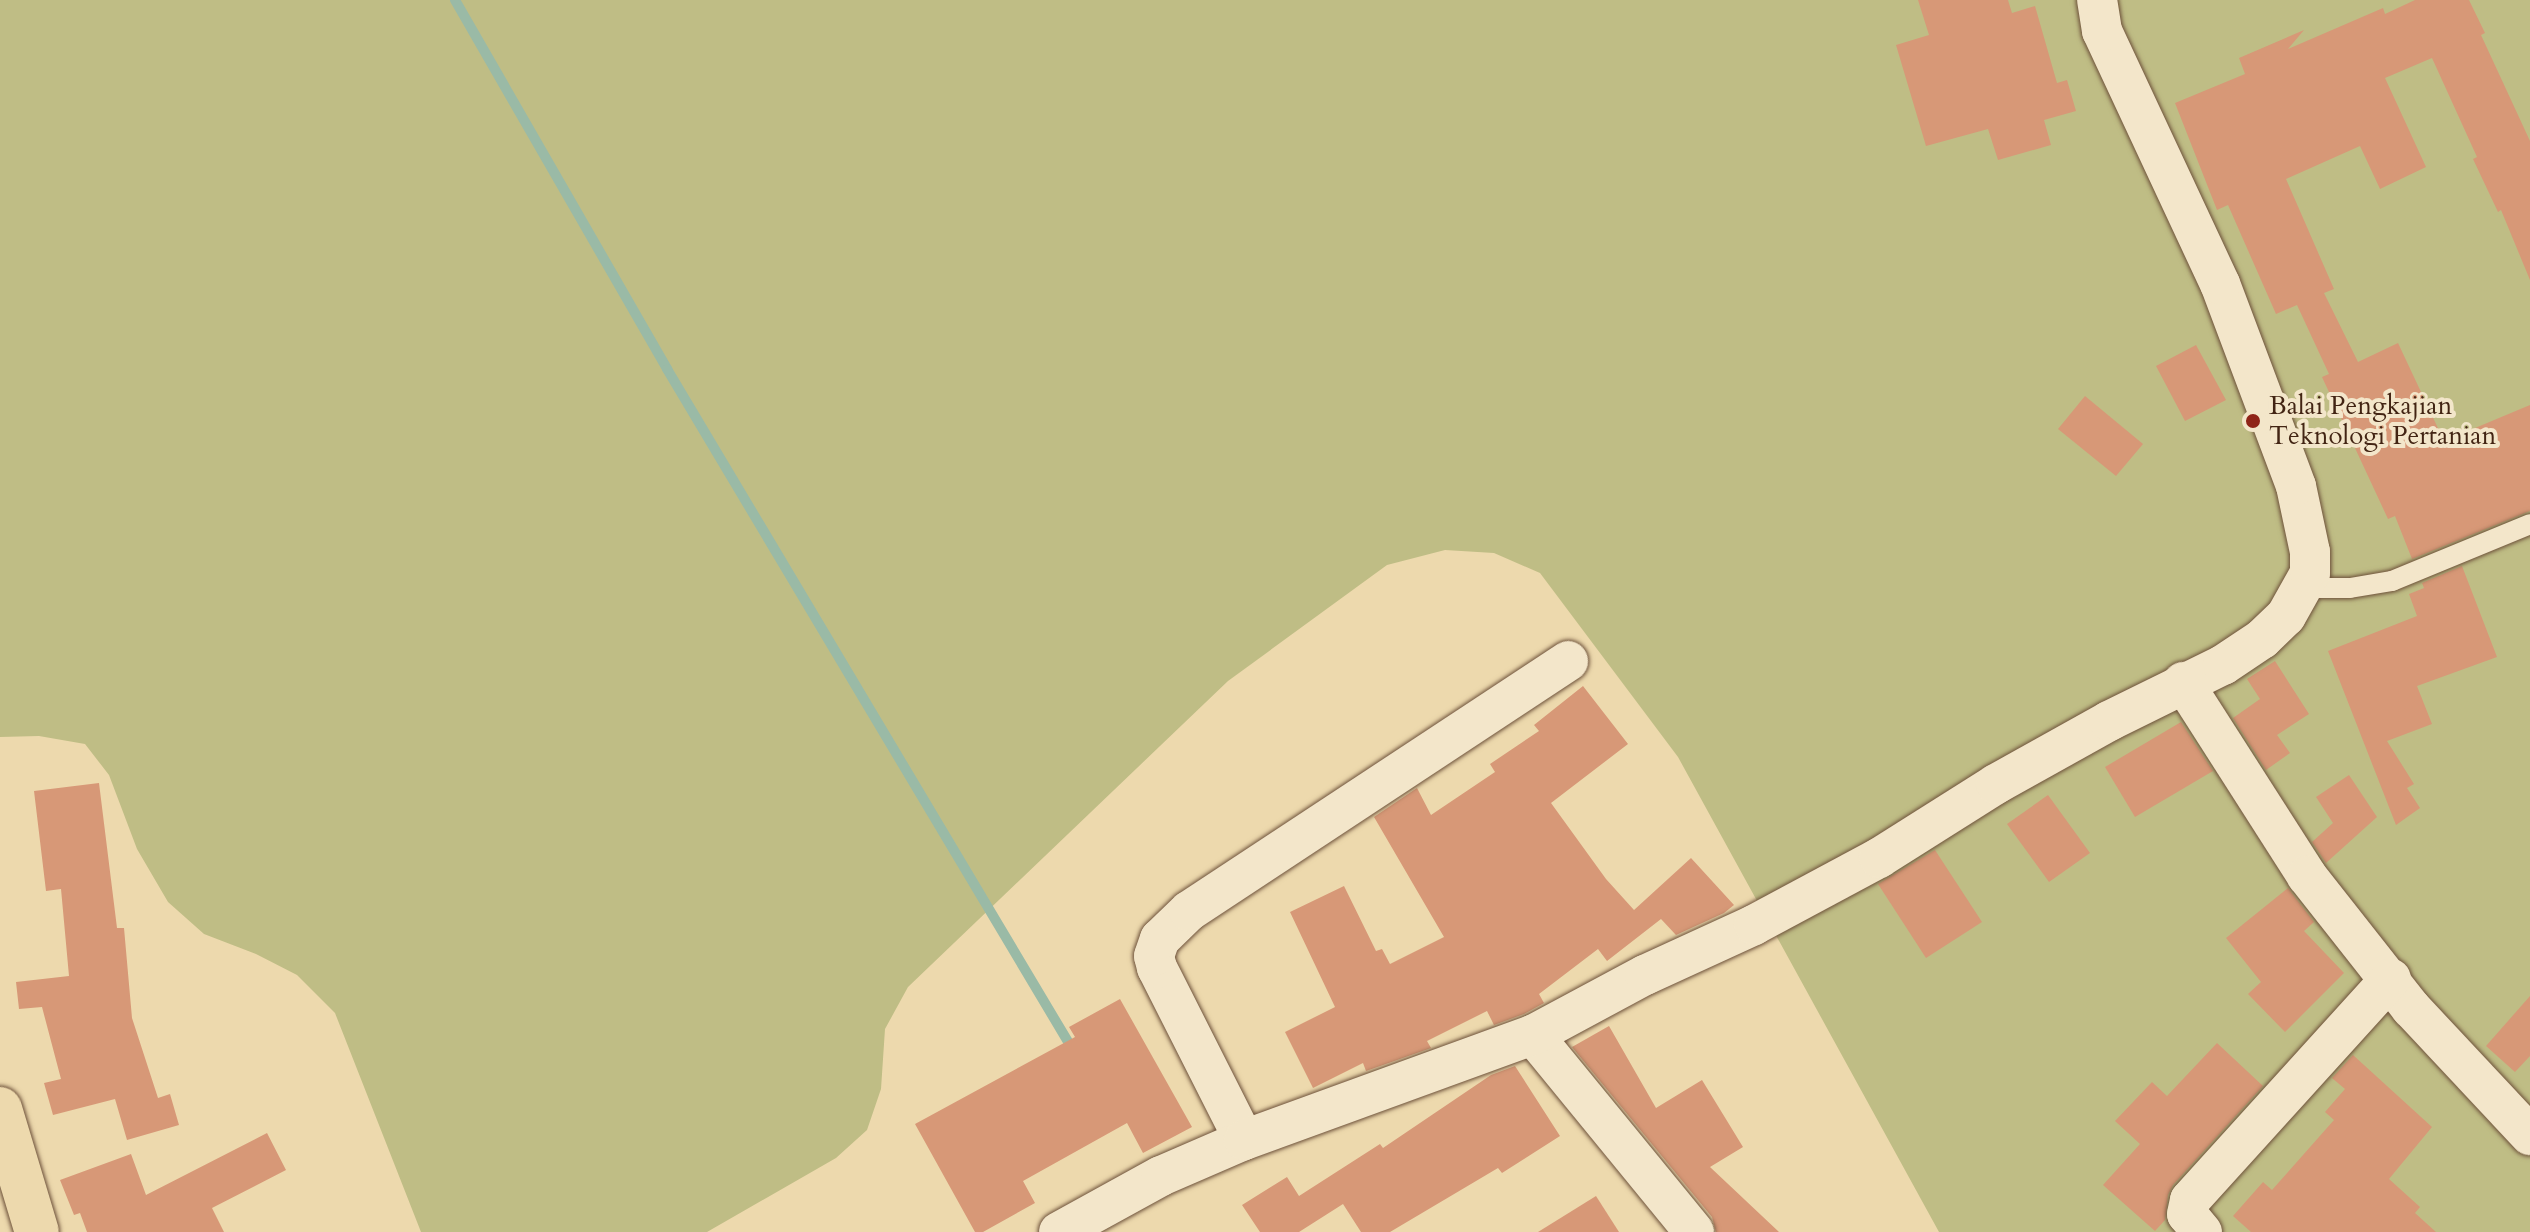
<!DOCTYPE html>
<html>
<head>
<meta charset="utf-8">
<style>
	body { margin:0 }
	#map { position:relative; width:2530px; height:1232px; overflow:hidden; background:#edd9ad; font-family:Cardo,serif }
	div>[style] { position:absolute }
	.green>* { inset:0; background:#bfbd85 }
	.stream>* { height:10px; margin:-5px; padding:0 5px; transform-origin:5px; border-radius:5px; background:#9abaa6 }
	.building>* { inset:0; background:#d79877 }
	.roads { filter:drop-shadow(0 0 2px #6d513a) drop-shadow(0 0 2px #6d513a) }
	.service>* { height:20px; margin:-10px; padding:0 10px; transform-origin:10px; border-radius:10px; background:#f3e6ca }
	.minor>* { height:40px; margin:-20px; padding:0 20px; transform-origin:20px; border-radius:20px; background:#f3e6ca }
	.primary>* { height:44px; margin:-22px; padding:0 22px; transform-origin:22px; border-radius:22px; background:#edd9ad }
	.dots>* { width:22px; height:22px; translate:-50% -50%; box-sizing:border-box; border:4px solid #f3e6ca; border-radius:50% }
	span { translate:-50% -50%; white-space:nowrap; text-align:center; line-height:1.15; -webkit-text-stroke:8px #f3e6ca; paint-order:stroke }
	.poi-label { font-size:26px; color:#422413 }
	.left { translate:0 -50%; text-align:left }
</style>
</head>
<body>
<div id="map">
	<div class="green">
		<div style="clip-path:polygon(0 0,2530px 0,2530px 1232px,1939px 1232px,1678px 757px,1540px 573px,1494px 553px,1445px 550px,1387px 565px,1228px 681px,908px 987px,885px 1029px,881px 1089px,867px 1130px,836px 1158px,707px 1232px,421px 1232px,335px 1013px,297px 975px,256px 954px,204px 934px,168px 902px,137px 849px,109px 775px,85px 744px,39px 736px,0 737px)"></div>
	</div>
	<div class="stream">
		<div style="left:455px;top:0;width:426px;rotate:60.1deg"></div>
		<div style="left:667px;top:369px;width:793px;rotate:59.2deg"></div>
	</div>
	<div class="building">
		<div style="clip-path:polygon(1918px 0,2008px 0,2012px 13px,2035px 6px,2057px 83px,2067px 80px,2076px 111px,2044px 120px,2051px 145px,1998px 160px,1988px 129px,1926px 146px,1896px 45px,1929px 35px)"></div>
		<div style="clip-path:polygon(2415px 0,2469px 0,2485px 33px,2481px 35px,2530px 141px,2530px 280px,2501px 210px,2498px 212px,2473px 159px,2477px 157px,2432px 58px,2385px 78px,2426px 167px,2380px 189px,2360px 146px,2286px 179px,2334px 289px,2324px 293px,2358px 362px,2398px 343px,2444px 441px,2530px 405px,2530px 511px,2412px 559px,2395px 516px,2388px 519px,2322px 377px,2329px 374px,2297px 305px,2276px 314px,2228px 205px,2217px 210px,2175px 103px,2245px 74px,2239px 58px,2304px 30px,2288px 49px,2383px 8px,2385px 14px)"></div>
		<div style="clip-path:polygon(2196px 345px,2226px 400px,2185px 421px,2156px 366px)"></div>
		<div style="clip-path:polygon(2085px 396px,2143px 444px,2116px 476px,2058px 429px)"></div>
		<div style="clip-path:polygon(2462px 566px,2497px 657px,2417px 686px,2432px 724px,2387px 741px,2414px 784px,2407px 788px,2420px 808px,2396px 825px,2328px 651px,2417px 616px,2409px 594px,2424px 588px,2422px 583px)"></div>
		<div style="clip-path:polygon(2275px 661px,2309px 714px,2277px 735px,2290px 753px,2266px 770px,2233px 718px,2260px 699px,2247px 679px)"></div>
		<div style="clip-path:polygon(1583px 686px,1628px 744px,1551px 803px,1606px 879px,1634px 910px,1691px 858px,1734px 905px,1724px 913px,1676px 935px,1661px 919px,1607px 961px,1598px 949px,1539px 994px,1544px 1003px,1524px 1014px,1494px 1025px,1487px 1011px,1427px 1041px,1431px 1048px,1366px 1071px,1363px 1063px,1313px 1088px,1285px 1032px,1335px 1007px,1290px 912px,1344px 886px,1376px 951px,1382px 949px,1390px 964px,1444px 937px,1374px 817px,1417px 788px,1431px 815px,1495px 772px,1490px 764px,1539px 731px,1534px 725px)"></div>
		<div style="clip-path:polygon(2181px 722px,2213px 771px,2135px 817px,2105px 767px)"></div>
		<div style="clip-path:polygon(2349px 775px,2377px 817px,2326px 863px,2312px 842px,2333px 823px,2316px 797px)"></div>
		<div style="clip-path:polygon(99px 783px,117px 928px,124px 928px,132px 1018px,158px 1098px,170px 1094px,179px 1125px,127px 1140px,115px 1099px,53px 1115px,44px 1083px,61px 1079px,42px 1007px,19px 1009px,16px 982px,69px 976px,61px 889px,46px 891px,34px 791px)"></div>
		<div style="clip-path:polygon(2048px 795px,2090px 853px,2049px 882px,2007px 824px)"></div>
		<div style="clip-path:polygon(1935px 850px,1982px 922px,1926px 958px,1878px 884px)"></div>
		<div style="clip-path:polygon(2288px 888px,2314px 922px,2304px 931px,2344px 973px,2285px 1032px,2248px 994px,2261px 982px,2226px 938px)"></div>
		<div style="clip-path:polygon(2530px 996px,2530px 1056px,2515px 1072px,2486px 1046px)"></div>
		<div style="clip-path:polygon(1120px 999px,1192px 1127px,1143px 1153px,1127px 1123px,1023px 1181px,1035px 1203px,983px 1232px,975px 1232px,915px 1124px,1075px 1037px,1069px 1027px)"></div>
		<div style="clip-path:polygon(1609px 1026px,1656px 1108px,1702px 1080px,1743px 1147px,1710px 1167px,1779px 1232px,1716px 1232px,1712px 1217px,1572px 1047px)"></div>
		<div style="clip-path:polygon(2217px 1043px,2263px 1086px,2173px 1185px,2168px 1195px,2165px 1220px,2155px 1231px,2103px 1185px,2140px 1144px,2115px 1121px,2152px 1082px,2167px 1096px)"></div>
		<div style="clip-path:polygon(2353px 1055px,2432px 1127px,2389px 1179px,2420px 1207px,2415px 1213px,2436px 1232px,2251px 1232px,2233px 1216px,2263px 1182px,2272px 1190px,2334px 1120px,2325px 1112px,2345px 1089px,2332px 1078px)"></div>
		<div style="clip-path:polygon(1515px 1066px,1560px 1136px,1502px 1173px,1498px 1168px,1390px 1232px,1361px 1232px,1343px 1204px,1299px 1232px,1260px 1232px,1242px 1205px,1287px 1177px,1299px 1196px,1380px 1144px,1383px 1148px,1491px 1075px)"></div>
		<div style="clip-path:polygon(267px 1133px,286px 1170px,212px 1208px,224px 1232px,87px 1232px,80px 1213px,74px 1215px,60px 1180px,131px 1154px,146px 1195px)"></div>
		<div style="clip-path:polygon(1596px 1196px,1619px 1232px,1538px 1232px)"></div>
	</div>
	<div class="roads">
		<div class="service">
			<div style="left:2305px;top:588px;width:45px"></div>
			<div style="left:2350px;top:588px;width:43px;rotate:-9.5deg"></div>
			<div style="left:2392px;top:581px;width:149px;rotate:-22.4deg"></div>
		</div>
		<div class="minor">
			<div style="left:2183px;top:682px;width:230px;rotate:57.4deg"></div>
			<div style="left:2307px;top:876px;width:168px;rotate:51.8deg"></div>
			<div style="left:2411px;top:1008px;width:174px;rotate:46.9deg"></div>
			<div style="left:1533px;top:1035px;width:254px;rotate:50.7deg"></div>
			<div style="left:1244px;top:1140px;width:193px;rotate:-116.8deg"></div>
			<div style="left:1157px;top:968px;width:12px;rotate:-104deg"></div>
			<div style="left:1154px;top:956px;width:18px;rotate:-71deg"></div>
			<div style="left:1160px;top:939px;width:40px;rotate:-44deg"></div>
			<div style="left:1189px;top:911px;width:454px;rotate:-33.4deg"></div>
			<div style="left:1059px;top:1232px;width:116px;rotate:-28.8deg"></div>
			<div style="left:1161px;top:1176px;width:90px;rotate:-23.4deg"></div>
			<div style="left:1244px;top:1140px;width:307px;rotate:-20deg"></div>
			<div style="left:1533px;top:1035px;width:127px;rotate:-28.2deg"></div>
			<div style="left:1645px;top:975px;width:120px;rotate:-24.6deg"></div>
			<div style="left:1754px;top:925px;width:142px;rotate:-28.2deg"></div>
			<div style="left:1879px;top:858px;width:138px;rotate:-32.3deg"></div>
			<div style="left:1996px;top:784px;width:129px;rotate:-29.1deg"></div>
			<div style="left:2109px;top:721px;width:127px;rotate:-26.2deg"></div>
			<div style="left:2223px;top:665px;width:47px;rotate:-33.7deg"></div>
			<div style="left:2262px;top:639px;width:33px;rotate:-44deg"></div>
			<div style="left:2286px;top:616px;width:49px;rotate:-60.8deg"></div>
			<div style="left:2310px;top:573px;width:21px;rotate:-90deg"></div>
			<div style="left:2310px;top:552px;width:67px;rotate:-102deg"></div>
			<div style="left:2296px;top:486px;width:216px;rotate:-110.6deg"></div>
			<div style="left:2220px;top:284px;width:279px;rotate:-115deg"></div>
			<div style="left:2102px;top:31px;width:31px;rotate:-99deg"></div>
			<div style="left:2202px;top:1232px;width:23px;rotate:-130deg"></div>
			<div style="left:2187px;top:1214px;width:14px;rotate:-78deg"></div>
			<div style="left:2190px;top:1200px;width:299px;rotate:-47.8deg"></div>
		</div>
		<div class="primary">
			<div style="left:0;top:1109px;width:128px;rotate:73.3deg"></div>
		</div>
	</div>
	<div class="dots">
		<div style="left:2253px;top:421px;background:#8f2418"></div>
	</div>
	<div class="poi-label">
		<span class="left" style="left:2269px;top:421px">Balai Pengkajian<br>Teknologi Pertanian</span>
	</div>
</div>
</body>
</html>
